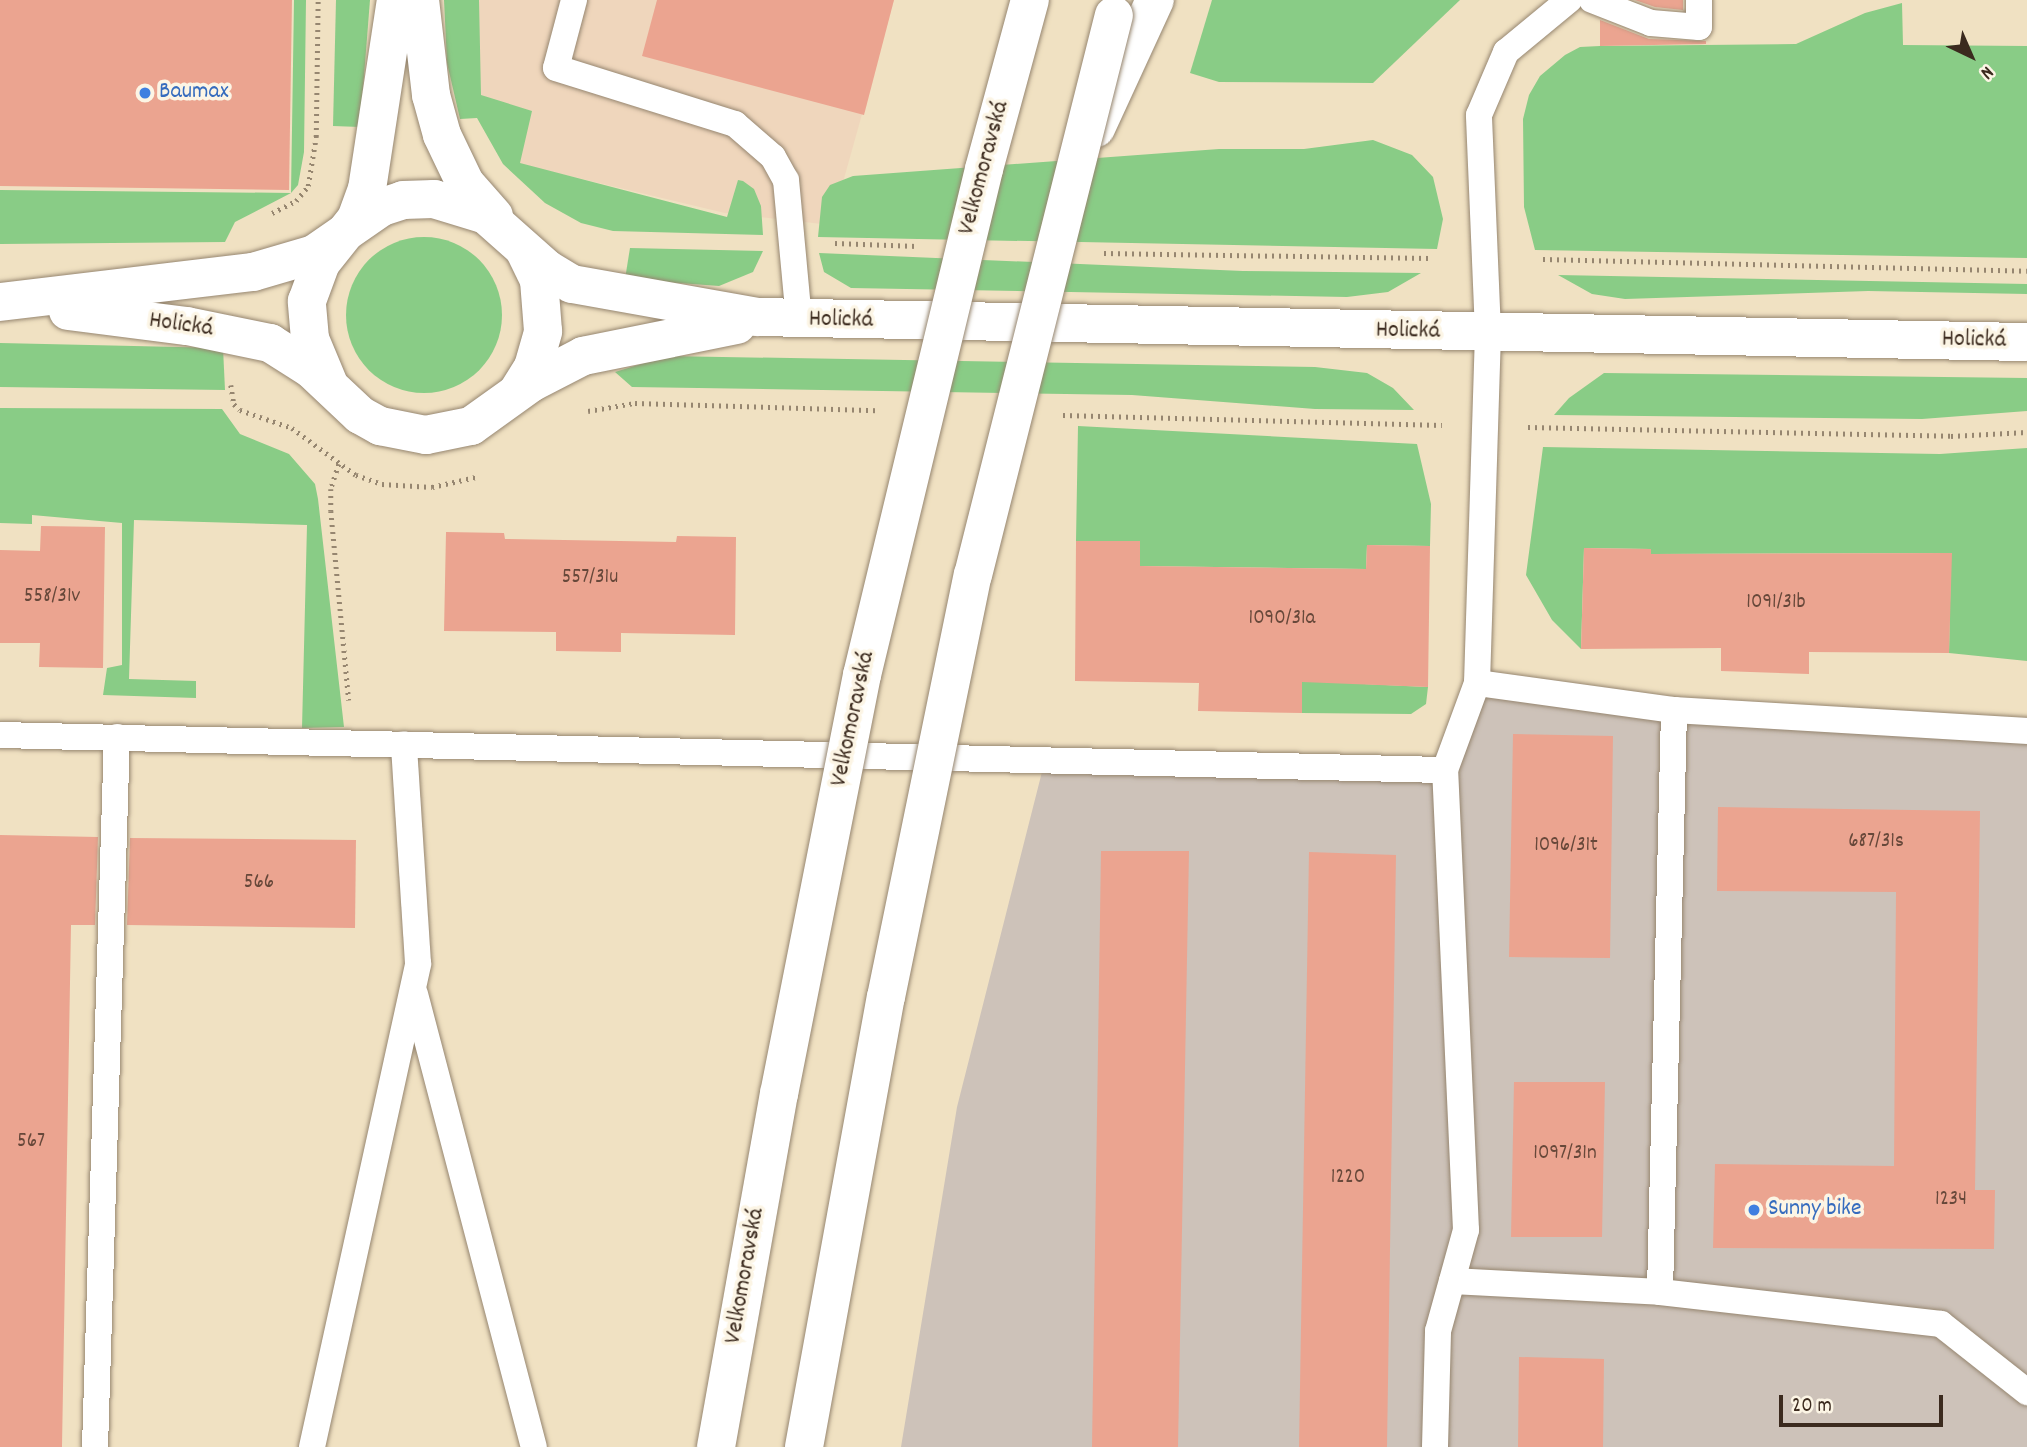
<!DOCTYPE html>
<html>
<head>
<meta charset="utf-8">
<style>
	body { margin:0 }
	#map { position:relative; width:2027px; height:1447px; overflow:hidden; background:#f0e1c2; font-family:Dekko,sans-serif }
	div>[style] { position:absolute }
	.built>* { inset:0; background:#efd6bc }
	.industrial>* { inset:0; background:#cdc2b9 }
	.green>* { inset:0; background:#89cc86 }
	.round { border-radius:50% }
	.building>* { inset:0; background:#eba490 }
	.path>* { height:4.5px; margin-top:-2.25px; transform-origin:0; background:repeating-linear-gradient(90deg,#968670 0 2px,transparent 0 7px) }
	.roads { filter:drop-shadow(0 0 2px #968670) drop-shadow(0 0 2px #968670) }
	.lane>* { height:26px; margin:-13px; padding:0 13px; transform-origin:13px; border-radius:13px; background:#fff }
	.secondary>* { height:38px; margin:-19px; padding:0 19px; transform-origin:19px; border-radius:19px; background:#fff }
	.primary>* { height:38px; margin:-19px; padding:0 19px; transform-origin:19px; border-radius:19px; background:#fff }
	.bridges { filter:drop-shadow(0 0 2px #968670) drop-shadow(0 0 2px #968670) }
	.primary-bridge>* { height:38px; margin:-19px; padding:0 19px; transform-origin:19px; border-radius:19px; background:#fff }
	.dots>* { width:19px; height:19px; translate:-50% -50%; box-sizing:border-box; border:4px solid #fcf5e5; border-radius:50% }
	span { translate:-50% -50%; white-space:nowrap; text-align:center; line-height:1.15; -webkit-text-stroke:7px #fcf5e5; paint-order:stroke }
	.number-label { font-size:21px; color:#67483a }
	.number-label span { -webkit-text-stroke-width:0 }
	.shop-label { font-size:24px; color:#366cbe }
	.left { translate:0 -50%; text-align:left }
	.street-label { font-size:24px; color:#3b2a1e }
	.north { position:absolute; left:1936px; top:21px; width:70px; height:70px; -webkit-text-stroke:5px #fcf5e5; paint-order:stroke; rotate:136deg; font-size:19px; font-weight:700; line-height:28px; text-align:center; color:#3b2a1e }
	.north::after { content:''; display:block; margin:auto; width:24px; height:32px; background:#3b2a1e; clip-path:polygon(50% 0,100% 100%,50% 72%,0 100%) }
	.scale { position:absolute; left:1779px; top:1395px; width:164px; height:32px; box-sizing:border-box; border:4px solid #3b2a1e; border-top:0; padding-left:9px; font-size:21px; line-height:24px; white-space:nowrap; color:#3b2a1e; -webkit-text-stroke:5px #fcf5e5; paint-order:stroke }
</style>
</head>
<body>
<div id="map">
	<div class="built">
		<div style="clip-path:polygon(476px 0,894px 0,831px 225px,725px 213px,519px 164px,478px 98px)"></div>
	</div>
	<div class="industrial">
		<div style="clip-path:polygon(1477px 683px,2027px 731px,2027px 1447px,901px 1447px,957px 1107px,1045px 760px,1445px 770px)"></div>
	</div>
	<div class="green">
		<div style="clip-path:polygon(294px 0,306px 0,304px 152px,298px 185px,291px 193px,235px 222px,225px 242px,0 244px,0 190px,291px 193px)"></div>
		<div style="clip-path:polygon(336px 0,370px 0,360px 127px,333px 126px)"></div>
		<div style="clip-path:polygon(444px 0,479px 0,481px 95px,532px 111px,520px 163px,727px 217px,738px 180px,743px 181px,754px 189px,761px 206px,763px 235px,613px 231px,581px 223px,545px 203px,503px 164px,477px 118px,460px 119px,447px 63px)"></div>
		<div style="clip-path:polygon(1212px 0,1460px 0,1373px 83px,1219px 82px,1190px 73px)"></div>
		<div style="clip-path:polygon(1902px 3px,1903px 45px,2027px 46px,2027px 258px,1535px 250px,1524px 207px,1523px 119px,1529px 95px,1540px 76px,1565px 55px,1580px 47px,1600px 46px,1796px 44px,1865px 13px)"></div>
		<div style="clip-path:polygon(1373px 140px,1412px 155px,1433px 177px,1443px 219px,1437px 249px,818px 237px,822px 197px,830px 185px,853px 176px,1219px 149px,1304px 149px)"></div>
		<div class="round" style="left:346px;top:237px;width:156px;height:156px"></div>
		<div style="clip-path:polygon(630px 248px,763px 251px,753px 272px,719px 286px,625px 279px)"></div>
		<div style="clip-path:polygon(819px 253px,1243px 271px,1421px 273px,1388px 292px,1347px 297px,851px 288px,824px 272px)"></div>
		<div style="clip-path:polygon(1558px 275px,2027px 284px,2027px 294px,1868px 291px,1625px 299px,1592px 294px)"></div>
		<div style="clip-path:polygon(0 343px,223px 348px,225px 390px,0 387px)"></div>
		<div style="clip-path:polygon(667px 356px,1315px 367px,1367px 373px,1393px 388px,1414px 410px,1315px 409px,1132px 395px,632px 387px,615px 372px)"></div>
		<div style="clip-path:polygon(1604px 373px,2027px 378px,2027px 411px,1922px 419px,1554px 415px,1569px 398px)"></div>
		<div style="clip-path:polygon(0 408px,222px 409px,240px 434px,289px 454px,315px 484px,318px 499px,344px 727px,302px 728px,307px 525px,134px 520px,129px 679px,196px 681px,196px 698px,103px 695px,107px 668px,122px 665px,122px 523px,32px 515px,32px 524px,0 523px)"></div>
		<div style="clip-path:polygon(1078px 426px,1417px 444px,1431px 504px,1430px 546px,1367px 545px,1366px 569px,1140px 566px,1140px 541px,1076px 541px)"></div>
		<div style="clip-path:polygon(1543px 447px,1940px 454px,2027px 448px,2027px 661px,1949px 653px,1951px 553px,1651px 554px,1650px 549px,1584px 548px,1581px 649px,1552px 620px,1526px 575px)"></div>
		<div style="clip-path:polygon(1302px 660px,1364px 684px,1428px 687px,1426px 704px,1411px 714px,1302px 713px)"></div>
	</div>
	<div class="building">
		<div style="clip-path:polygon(0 0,292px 0,289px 190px,0 186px)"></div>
		<div style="clip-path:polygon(657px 0,894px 0,864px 115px,642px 56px)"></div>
		<div style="clip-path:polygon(1635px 0,1683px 0,1683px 10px,1655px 7px)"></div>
		<div style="clip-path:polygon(1600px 20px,1649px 39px,1706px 41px,1706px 44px,1600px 46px)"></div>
		<div style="clip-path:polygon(41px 526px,105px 527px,103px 668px,39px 667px,40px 643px,0 643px,0 550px,40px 551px)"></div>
		<div style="clip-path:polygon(446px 532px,504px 533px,505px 539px,676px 542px,677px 536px,736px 537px,735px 635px,621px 633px,621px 652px,556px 651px,556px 632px,444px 631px)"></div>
		<div style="clip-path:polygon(1076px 541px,1140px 541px,1140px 566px,1366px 569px,1367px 545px,1430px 546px,1428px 687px,1302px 682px,1302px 713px,1198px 711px,1199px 683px,1075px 681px)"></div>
		<div style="clip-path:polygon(1584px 548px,1651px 549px,1651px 554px,1952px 553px,1949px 653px,1809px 652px,1809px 674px,1721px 671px,1721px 648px,1581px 649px)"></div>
		<div style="clip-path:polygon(1513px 734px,1613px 736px,1610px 958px,1509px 957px)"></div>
		<div style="clip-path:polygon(1718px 807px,1980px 811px,1975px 1190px,1995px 1190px,1994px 1249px,1713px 1248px,1715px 1164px,1894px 1166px,1896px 892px,1717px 891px)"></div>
		<div style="clip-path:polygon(0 835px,98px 837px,95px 925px,71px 925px,62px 1447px,0 1447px)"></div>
		<div style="clip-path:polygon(130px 838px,356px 840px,355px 928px,127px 925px)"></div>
		<div style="clip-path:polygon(1101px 851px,1189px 851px,1178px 1447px,1092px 1447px)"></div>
		<div style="clip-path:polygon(1309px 852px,1396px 855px,1387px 1447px,1299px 1447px)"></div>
		<div style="clip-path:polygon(1514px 1082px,1605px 1082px,1602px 1237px,1511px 1237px)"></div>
		<div style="clip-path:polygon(1519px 1357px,1604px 1359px,1603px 1447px,1518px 1447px)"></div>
	</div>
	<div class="path">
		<div style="left:272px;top:213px;width:27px;rotate:-27deg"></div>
		<div style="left:296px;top:201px;width:19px;rotate:-51deg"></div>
		<div style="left:308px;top:186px;width:50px;rotate:-80.7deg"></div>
		<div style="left:316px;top:137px;width:137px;rotate:-89.2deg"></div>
		<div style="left:835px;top:243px;width:82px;rotate:2.1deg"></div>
		<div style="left:1104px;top:253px;width:326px;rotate:0.9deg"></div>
		<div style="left:1543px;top:259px;width:484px;rotate:1.4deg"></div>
		<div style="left:231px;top:385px;width:19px;rotate:81deg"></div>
		<div style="left:234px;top:404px;width:8px;rotate:45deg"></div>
		<div style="left:240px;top:410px;width:55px;rotate:19.1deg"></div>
		<div style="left:292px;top:428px;width:79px;rotate:36.3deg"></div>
		<div style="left:356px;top:475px;width:28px;rotate:19deg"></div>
		<div style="left:382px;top:484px;width:50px;rotate:3.4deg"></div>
		<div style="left:432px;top:487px;width:45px;rotate:-12.8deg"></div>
		<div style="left:588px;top:411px;width:48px;rotate:-9.7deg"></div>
		<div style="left:635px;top:403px;width:241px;rotate:1.7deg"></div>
		<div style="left:1063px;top:415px;width:379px;rotate:1.5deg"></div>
		<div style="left:1528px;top:427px;width:423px;rotate:1.2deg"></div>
		<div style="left:1951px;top:436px;width:76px;rotate:-3deg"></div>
		<div style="left:339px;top:464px;width:26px;rotate:108deg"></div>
		<div style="left:331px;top:489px;width:22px;rotate:90deg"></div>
		<div style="left:331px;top:511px;width:190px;rotate:84.6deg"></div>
	</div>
	<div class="roads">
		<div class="lane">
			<div style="left:574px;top:0;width:70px;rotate:104.8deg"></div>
			<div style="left:556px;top:68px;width:188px;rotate:17.4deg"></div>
			<div style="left:735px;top:124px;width:50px;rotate:41deg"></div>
			<div style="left:773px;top:157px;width:26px;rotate:61deg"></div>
			<div style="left:786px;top:180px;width:141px;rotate:84.7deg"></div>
			<div style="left:1592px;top:0;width:63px;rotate:21.3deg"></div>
			<div style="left:1651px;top:23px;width:48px;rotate:4.8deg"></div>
			<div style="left:1699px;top:27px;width:27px;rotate:-90deg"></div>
			<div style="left:1477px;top:683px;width:199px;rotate:7.8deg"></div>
			<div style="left:1674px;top:710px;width:354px;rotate:3.4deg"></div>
			<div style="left:0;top:735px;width:1445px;rotate:1.39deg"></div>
			<div style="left:415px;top:994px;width:468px;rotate:75.3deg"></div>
			<div style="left:1452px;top:1281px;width:208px;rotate:3deg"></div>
			<div style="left:1660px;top:1292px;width:283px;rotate:6.5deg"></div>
			<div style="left:1941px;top:1324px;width:110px;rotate:38.3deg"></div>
			<div style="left:1660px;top:1292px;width:582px;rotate:-88.62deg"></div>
			<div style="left:95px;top:1447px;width:710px;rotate:-88.23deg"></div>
			<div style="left:312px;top:1447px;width:495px;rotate:-77.6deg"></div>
			<div style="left:418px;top:963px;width:219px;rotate:-93.7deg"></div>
			<div style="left:1435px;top:1447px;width:116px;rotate:-88.5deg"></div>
			<div style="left:1438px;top:1331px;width:105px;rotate:-74.5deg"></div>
			<div style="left:1466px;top:1230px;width:460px;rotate:-92.6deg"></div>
			<div style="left:1445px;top:770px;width:93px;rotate:-69.8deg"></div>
			<div style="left:1477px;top:683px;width:351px;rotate:-88.2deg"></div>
			<div style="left:1488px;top:332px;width:217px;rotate:-92.4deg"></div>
			<div style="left:1479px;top:115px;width:69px;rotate:-66.8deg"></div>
			<div style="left:1506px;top:52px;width:82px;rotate:-39.5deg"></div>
		</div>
		<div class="secondary">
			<div style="left:420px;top:0;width:96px;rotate:83.4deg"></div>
			<div style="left:431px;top:95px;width:41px;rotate:74.6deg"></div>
			<div style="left:442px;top:135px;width:53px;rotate:64.4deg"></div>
			<div style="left:465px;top:183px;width:44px;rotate:48.7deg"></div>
			<div style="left:0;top:302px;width:255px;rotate:-6.8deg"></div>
			<div style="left:253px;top:272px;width:64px;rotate:-16.4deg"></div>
			<div style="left:314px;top:254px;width:83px;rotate:-34.7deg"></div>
			<div style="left:382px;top:207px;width:22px;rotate:-18deg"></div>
			<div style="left:403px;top:200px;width:31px;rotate:-2deg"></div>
			<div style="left:434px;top:199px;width:54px;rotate:17.1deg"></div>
			<div style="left:486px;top:215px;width:81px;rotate:41.5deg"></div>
			<div style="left:547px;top:269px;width:29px;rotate:31deg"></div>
			<div style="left:572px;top:284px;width:188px;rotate:10.1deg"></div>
			<div style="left:757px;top:317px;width:1270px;rotate:1.13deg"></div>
			<div style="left:68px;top:311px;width:120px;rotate:7.2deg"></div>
			<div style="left:187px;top:326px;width:85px;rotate:11.6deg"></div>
			<div style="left:270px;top:343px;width:49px;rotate:32.4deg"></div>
			<div style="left:311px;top:369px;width:67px;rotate:43.2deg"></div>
			<div style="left:360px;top:415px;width:23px;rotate:29deg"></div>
			<div style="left:380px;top:426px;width:47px;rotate:11.1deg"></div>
			<div style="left:426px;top:435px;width:46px;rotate:-11.3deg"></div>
			<div style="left:471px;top:426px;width:74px;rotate:-35.6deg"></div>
			<div style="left:531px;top:383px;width:59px;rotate:-27.4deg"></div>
			<div style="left:583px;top:356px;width:157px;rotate:-11.4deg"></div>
			<div style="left:328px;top:382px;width:47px;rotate:-112.7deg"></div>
			<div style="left:310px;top:339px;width:38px;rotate:-95deg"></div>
			<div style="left:307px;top:301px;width:40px;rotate:-69.8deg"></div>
			<div style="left:321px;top:263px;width:56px;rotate:-51.5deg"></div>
			<div style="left:356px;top:219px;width:32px;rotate:-70deg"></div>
			<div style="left:367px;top:189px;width:191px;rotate:-81.3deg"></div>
			<div style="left:518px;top:391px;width:28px;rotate:-58deg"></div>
			<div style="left:533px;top:367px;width:37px;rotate:-74deg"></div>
			<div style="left:543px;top:331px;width:51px;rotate:-94.5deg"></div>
			<div style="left:539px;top:280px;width:32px;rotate:-116deg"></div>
		</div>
		<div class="primary">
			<div style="left:1096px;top:128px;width:141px;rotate:-65.3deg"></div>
		</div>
	</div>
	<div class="bridges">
		<div class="primary-bridge">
			<div style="left:716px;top:1447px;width:359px;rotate:-79.9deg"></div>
			<div style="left:779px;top:1094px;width:427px;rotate:-78.8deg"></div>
			<div style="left:862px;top:675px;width:520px;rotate:-76.44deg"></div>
			<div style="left:984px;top:169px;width:175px;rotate:-74.8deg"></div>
			<div style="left:804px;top:1447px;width:457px;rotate:-79.7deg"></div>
			<div style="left:886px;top:997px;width:431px;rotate:-78.4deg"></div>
			<div style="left:973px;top:575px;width:577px;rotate:-75.87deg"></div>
		</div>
	</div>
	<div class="dots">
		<div style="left:145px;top:93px;background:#3f7fe0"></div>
		<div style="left:1754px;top:1210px;background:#3f7fe0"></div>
	</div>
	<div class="number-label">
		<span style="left:590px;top:578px">557/31u</span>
		<span style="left:52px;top:597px">558/31v</span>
		<span style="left:1776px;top:603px">1091/31b</span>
		<span style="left:1282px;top:619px">1090/31a</span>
		<span style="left:1876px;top:842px">687/31s</span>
		<span style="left:1566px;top:846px">1096/31t</span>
		<span style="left:259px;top:883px">566</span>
		<span style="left:31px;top:1142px">567</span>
		<span style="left:1565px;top:1154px">1097/31n</span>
		<span style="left:1348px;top:1178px">1220</span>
		<span style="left:1951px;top:1200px">1234</span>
	</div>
	<div class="shop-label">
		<span class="left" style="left:159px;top:93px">Baumax</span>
		<span class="left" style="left:1768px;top:1210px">Sunny bike</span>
	</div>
	<div class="street-label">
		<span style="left:985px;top:168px;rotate:-75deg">Velkomoravská</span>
		<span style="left:841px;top:321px;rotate:1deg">Holická</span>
		<span style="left:181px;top:326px;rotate:8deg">Holická</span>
		<span style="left:1408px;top:332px;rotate:1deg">Holická</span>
		<span style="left:1974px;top:341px;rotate:1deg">Holická</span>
		<span style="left:854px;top:719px;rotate:-78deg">Velkomoravská</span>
		<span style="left:746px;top:1276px;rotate:-80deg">Velkomoravská</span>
	</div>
	<div class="north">N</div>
	<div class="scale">20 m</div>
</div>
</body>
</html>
